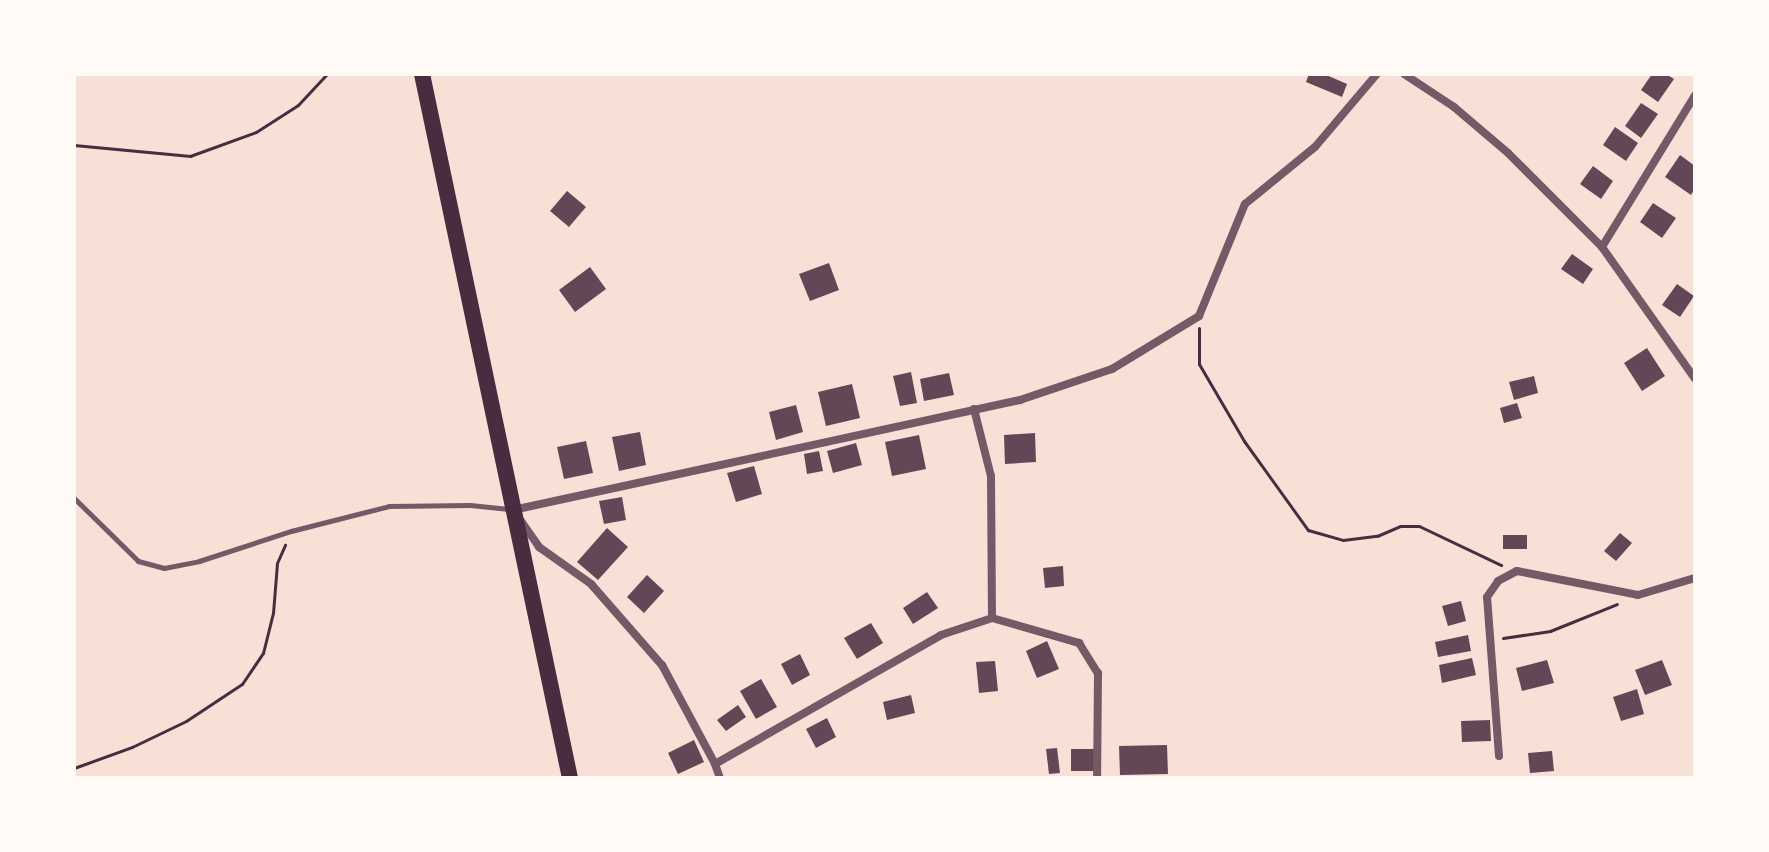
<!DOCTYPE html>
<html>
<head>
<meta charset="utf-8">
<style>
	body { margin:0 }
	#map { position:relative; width:1769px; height:852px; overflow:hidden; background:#f7e1d7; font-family:"Source Serif 4",serif }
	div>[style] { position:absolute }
	.building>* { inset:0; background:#644757 }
	.path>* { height:3px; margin:-1.5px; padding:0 1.5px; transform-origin:1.5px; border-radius:1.5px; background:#4a2c40 }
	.service>* { height:5px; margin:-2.5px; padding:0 2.5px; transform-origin:2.5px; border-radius:2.5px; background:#755966 }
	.minor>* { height:8px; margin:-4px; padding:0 4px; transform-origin:4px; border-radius:4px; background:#755966 }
	.primary>* { height:16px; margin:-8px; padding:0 8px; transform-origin:8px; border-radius:8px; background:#4a2c40 }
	span { translate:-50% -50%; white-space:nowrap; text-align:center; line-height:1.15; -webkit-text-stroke:8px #fffaf5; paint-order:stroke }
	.frame { position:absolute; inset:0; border:76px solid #fffaf5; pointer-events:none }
</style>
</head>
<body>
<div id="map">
	<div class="building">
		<div style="clip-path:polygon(1309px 74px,1324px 74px,1347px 84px,1342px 97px,1306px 82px)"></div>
		<div style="clip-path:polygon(1652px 74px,1666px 74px,1674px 79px,1658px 102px,1641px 90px)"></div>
		<div style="clip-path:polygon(1641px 103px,1658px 114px,1641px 138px,1625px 126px)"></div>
		<div style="clip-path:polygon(1615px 127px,1638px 143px,1626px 161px,1603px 145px)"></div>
		<div style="clip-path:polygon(1680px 155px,1695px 166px,1695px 188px,1691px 195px,1665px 177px)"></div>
		<div style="clip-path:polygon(1593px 166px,1613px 181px,1601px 199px,1580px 184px)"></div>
		<div style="clip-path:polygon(567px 191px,586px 207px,569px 227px,550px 211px)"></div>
		<div style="clip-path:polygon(1653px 203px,1676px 218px,1662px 238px,1640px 222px)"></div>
		<div style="clip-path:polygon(1572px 254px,1593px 269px,1583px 284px,1561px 269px)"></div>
		<div style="clip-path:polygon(829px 263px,839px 290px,810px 301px,799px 274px)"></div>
		<div style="clip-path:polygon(590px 267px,606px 289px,575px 312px,559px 290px)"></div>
		<div style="clip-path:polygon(1677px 284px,1694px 296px,1680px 317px,1662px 305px)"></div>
		<div style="clip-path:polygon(1647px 348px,1665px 376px,1642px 391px,1624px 363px)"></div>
		<div style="clip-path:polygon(911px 372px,917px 403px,900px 406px,893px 376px)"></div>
		<div style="clip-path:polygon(949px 373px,954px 395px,924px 401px,920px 379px)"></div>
		<div style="clip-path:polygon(1534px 376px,1538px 393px,1514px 400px,1509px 382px)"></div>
		<div style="clip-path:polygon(852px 384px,860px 418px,826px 426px,818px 392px)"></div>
		<div style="clip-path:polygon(1517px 403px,1522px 418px,1504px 423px,1500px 408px)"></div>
		<div style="clip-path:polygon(796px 405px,803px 432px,776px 440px,769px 412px)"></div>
		<div style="clip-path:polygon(640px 432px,646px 465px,619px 471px,612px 437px)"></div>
		<div style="clip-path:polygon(1035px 433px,1036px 462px,1005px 464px,1004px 435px)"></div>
		<div style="clip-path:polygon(919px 435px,926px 469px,892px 476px,885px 442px)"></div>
		<div style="clip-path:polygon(586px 441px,593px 473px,564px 479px,557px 447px)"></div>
		<div style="clip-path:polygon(856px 443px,862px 465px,833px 473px,827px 451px)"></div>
		<div style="clip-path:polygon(819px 451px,823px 471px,807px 474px,804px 454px)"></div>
		<div style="clip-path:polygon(754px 466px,762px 494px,736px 502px,727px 473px)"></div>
		<div style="clip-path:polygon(622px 497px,626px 520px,604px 524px,599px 501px)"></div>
		<div style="clip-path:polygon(607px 528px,628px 547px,598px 580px,577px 562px)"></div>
		<div style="clip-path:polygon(1620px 533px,1632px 543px,1616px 561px,1604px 551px)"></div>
		<div style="clip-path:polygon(1503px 535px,1527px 535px,1527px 549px,1503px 549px)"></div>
		<div style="clip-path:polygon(1063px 566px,1064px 586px,1045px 588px,1043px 568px)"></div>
		<div style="clip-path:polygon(647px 575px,664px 591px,644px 613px,627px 597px)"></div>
		<div style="clip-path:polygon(927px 592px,938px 608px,913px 624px,903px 608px)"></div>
		<div style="clip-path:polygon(1461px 601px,1466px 621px,1448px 626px,1442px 606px)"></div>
		<div style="clip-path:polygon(871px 623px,883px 643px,857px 659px,844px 638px)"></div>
		<div style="clip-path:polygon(1468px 635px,1471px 651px,1438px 657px,1435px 642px)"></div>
		<div style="clip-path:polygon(1047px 641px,1059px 669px,1037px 678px,1026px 651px)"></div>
		<div style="clip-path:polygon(800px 654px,810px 675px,792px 685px,781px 664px)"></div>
		<div style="clip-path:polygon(1472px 658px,1476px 675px,1442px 683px,1439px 665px)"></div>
		<div style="clip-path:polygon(1547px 660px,1554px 683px,1522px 691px,1516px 668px)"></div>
		<div style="clip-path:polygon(1662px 660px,1672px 685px,1645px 695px,1635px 670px)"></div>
		<div style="clip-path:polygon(995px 661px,998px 691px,979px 693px,976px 662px)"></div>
		<div style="clip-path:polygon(761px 679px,777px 707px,756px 719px,740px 691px)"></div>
		<div style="clip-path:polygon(1637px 689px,1644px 714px,1621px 721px,1613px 697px)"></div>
		<div style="clip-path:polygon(911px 695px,915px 713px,887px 720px,883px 702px)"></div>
		<div style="clip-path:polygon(738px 705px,746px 717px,726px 731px,717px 720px)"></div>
		<div style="clip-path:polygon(827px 718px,836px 737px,816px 748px,806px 729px)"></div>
		<div style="clip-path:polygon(1490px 720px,1491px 741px,1462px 742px,1461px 721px)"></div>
		<div style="clip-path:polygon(694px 740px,704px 762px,678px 774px,668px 753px)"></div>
		<div style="clip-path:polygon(1167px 745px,1168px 774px,1120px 775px,1119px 746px)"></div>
		<div style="clip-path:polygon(1057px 748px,1060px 773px,1049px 774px,1046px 749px)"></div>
		<div style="clip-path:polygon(1071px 749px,1094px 749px,1094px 771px,1071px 771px)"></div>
		<div style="clip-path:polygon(1552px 751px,1554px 771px,1530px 773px,1528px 753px)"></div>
	</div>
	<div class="path">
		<div style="left:74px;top:145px;width:117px;rotate:5.4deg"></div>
		<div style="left:190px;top:156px;width:70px;rotate:-20deg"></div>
		<div style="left:256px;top:132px;width:50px;rotate:-32.7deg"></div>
		<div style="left:298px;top:105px;width:42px;rotate:-46.9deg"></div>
		<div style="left:1199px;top:328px;width:36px;rotate:90deg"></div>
		<div style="left:1199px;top:364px;width:89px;rotate:59.7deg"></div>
		<div style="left:1244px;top:441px;width:110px;rotate:54.3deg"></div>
		<div style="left:1308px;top:530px;width:36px;rotate:16deg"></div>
		<div style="left:1343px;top:540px;width:34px;rotate:-7deg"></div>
		<div style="left:1377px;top:536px;width:25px;rotate:-23deg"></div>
		<div style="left:1400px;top:526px;width:19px"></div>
		<div style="left:1419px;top:526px;width:91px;rotate:25.4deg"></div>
		<div style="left:1503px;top:638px;width:48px;rotate:-8.5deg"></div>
		<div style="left:1550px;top:631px;width:72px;rotate:-21.9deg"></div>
		<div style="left:74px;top:768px;width:62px;rotate:-19.9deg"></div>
		<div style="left:132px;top:747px;width:60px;rotate:-25.7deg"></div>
		<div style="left:186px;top:721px;width:67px;rotate:-33.5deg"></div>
		<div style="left:242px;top:684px;width:37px;rotate:-56deg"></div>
		<div style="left:263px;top:653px;width:41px;rotate:-76deg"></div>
		<div style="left:273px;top:613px;width:50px;rotate:-85.4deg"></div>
		<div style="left:277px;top:563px;width:20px;rotate:-66deg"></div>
	</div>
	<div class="service">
		<div style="left:74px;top:498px;width:90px;rotate:44.5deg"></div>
		<div style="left:138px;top:561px;width:27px;rotate:15deg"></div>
		<div style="left:164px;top:568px;width:36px;rotate:-11deg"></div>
		<div style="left:199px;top:561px;width:97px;rotate:-18.1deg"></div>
		<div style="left:291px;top:531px;width:101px;rotate:-14.3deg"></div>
		<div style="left:389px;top:506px;width:81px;rotate:-0.7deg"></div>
		<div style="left:470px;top:505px;width:39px;rotate:6deg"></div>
	</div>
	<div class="minor">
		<div style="left:1404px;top:74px;width:60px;rotate:33.4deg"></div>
		<div style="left:1454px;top:107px;width:71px;rotate:40.4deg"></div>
		<div style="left:1508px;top:153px;width:133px;rotate:45deg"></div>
		<div style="left:1602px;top:247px;width:161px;rotate:54.8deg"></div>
		<div style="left:1602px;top:247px;width:178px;rotate:-58.5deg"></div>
		<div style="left:974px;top:409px;width:69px;rotate:75.8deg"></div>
		<div style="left:991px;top:476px;width:142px;rotate:89.6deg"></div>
		<div style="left:992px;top:618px;width:91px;rotate:16deg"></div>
		<div style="left:1079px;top:643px;width:36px;rotate:58deg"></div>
		<div style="left:1098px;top:673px;width:105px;rotate:90.5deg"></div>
		<div style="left:513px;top:510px;width:519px;rotate:-12.24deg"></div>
		<div style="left:1020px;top:400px;width:97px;rotate:-18.6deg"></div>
		<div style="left:1112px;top:369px;width:102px;rotate:-31.3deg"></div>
		<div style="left:1199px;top:316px;width:121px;rotate:-67.7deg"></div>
		<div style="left:1245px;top:204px;width:90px;rotate:-39.2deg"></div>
		<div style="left:1315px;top:147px;width:96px;rotate:-49.7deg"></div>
		<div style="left:521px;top:521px;width:32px;rotate:55deg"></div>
		<div style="left:539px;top:547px;width:64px;rotate:35.4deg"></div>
		<div style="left:591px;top:584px;width:108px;rotate:48.8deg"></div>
		<div style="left:662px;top:665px;width:112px;rotate:61.8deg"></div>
		<div style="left:1499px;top:756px;width:159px;rotate:-94.3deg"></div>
		<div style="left:1487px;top:597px;width:19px;rotate:-55deg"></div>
		<div style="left:1498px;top:581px;width:21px;rotate:-28deg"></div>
		<div style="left:1517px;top:571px;width:123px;rotate:11.2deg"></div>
		<div style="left:1638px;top:595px;width:59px;rotate:-16.6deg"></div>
		<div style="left:720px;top:778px;width:15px;rotate:-110deg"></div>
		<div style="left:715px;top:764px;width:260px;rotate:-29.7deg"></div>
		<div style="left:941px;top:635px;width:54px;rotate:-18.4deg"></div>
	</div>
	<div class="primary">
		<div style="left:422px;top:74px;width:719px;rotate:78.13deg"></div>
	</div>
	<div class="frame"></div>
</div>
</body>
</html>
